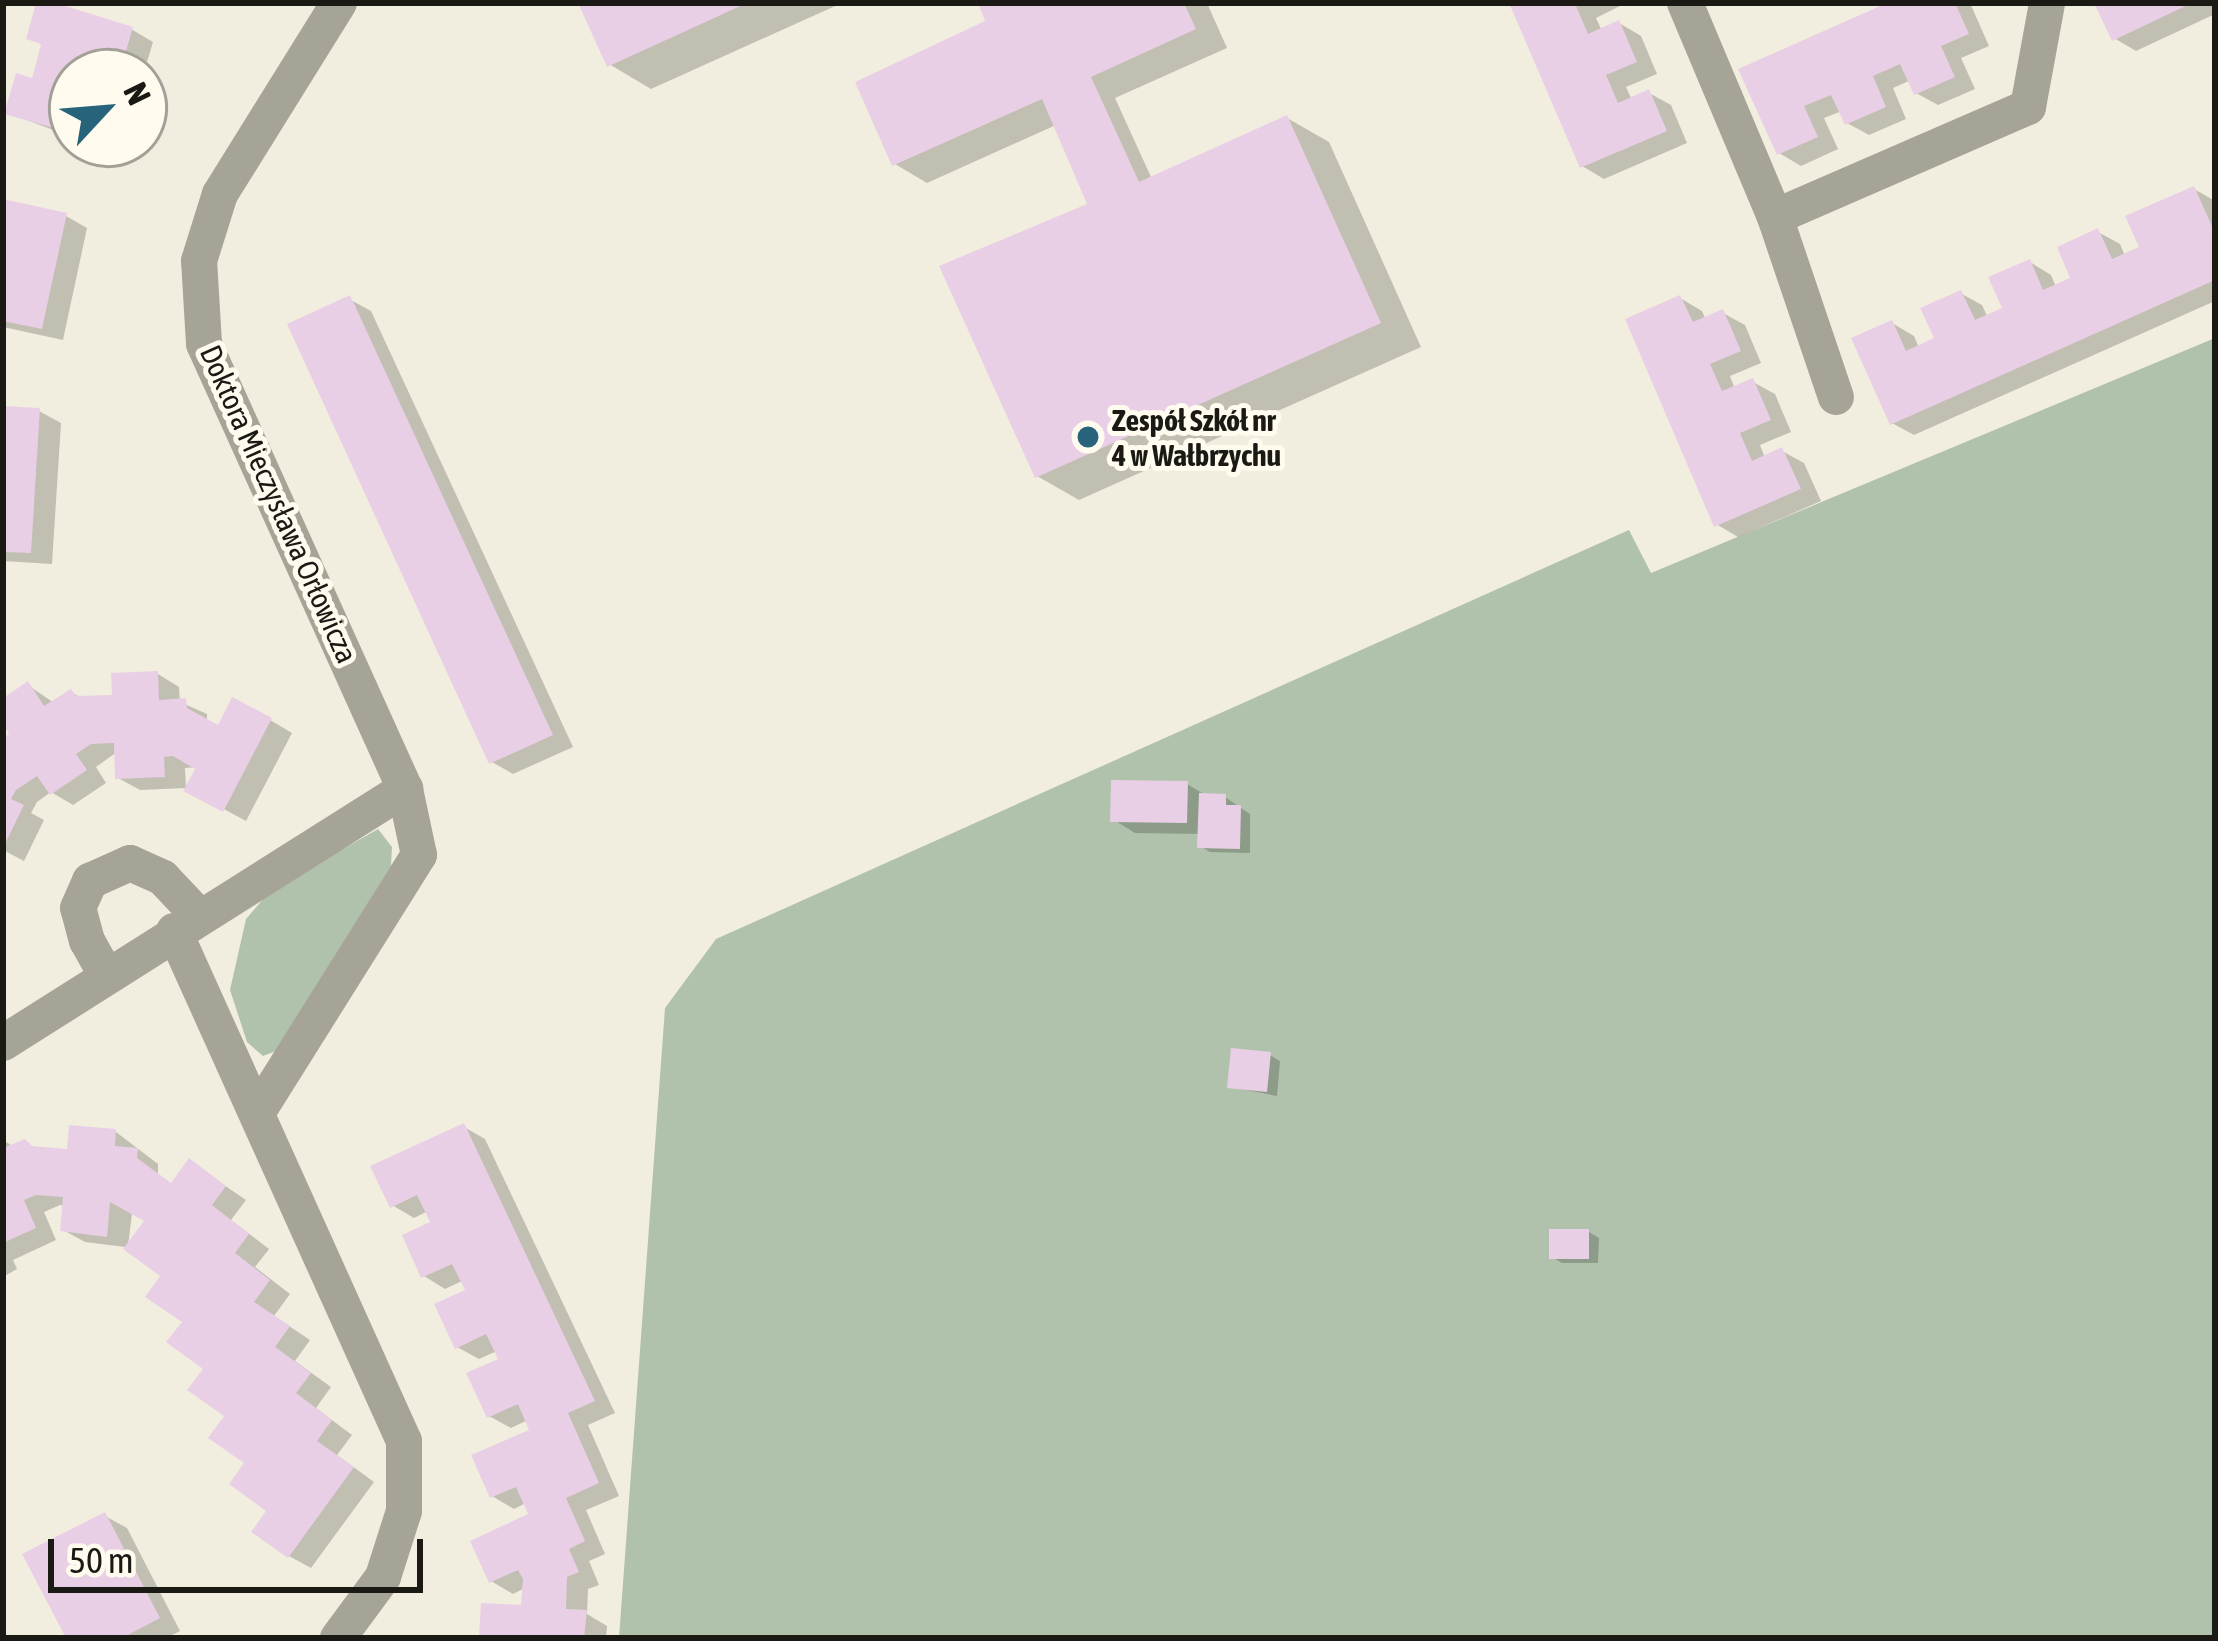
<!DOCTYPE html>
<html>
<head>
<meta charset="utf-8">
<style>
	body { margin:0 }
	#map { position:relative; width:2218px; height:1641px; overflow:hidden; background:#f2eedf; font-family:"Asap Condensed",sans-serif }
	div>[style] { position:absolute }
	.green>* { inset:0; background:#b1c2ac }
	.shadow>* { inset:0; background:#0003 }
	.building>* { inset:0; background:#e9cfe6 }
	.minor>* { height:36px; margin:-18px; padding:0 18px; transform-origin:18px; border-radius:18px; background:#a6a497 }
	.dots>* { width:33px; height:33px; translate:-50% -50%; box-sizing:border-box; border:6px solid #fffbef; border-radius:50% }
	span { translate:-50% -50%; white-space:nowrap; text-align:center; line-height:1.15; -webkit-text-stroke:10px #fffbef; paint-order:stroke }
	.poi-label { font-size:30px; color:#1a1914; font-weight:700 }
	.left { translate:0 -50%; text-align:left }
	.street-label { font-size:30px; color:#1a1914 }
	.frame { position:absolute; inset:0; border:6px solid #1a1914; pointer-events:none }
	.north { position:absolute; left:48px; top:48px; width:120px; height:120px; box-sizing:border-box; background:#fffbef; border:3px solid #a3a197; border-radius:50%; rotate:64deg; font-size:33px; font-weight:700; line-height:48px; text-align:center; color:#1a1914 }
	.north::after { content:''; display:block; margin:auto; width:42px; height:54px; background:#27637b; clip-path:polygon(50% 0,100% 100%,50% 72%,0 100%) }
	.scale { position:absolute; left:48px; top:1539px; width:375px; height:54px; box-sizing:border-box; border:6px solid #1a1914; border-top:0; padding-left:15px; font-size:36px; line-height:42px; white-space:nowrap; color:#1a1914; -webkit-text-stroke:9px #fffbef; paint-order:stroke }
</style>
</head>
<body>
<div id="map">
	<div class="green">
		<div style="clip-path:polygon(2215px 338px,2215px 1638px,619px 1638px,665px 1008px,716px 939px,1629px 530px,1651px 573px)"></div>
		<div style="clip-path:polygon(378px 829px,392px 847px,391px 866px,276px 1051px,263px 1056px,247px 1042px,230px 990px,246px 919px,271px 890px)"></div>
	</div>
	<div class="shadow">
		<div style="clip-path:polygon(39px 3px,131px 29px,153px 42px,144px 72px,72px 72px,72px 137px,8px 113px,34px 81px,44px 46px,29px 37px)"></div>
		<div style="clip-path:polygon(581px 3px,842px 3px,651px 89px,609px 64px)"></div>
		<div style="clip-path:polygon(981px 3px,1207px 3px,1227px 48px,1115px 98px,1151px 177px,1287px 118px,1329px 142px,1421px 347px,1079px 500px,1037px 476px,1091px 204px,1056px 125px,927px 183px,895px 164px,994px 23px)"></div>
		<div style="clip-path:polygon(1512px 3px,1626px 3px,1596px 18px,1602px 31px,1619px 23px,1641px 36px,1657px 74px,1626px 87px,1632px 100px,1649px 93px,1671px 105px,1687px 143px,1604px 179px,1582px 166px)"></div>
		<div style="clip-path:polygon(1894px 3px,1970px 3px,1989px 46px,1961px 58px,1975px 89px,1938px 105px,1916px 93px,1911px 80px,1893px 88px,1906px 119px,1869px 135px,1847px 123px,1842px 111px,1824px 118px,1838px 149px,1801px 166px,1779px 153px,1742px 71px)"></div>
		<div style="clip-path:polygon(2098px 3px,2212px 3px,2215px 14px,2136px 51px,2114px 38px)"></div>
		<div style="clip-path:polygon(97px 144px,123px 144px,121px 151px)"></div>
		<div style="clip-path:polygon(2194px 189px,2215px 201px,2215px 301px,1914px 435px,1892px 423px,1892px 323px,1914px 336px,1919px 348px,1938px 340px,1960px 293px,1982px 305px,1988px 318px,2006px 310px,2030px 262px,2051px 275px,2056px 287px,2074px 279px,2098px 232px,2120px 244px,2125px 256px,2143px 248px)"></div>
		<div style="clip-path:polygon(3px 202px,66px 216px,87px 228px,63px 340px,3px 327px)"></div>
		<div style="clip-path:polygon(1680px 298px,1702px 311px,1706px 320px,1723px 313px,1745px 325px,1761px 363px,1730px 376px,1735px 389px,1753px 382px,1775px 394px,1791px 432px,1760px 445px,1765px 458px,1782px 451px,1804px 463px,1821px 501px,1738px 537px,1716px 524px)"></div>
		<div style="clip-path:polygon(349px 299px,371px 311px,573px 747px,513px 774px,492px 762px)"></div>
		<div style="clip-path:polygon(3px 409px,39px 411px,61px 423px,52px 564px,3px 561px)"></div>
		<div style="clip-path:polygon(158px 674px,179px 687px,180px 702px,207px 714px,207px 723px,219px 729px,270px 720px,292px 733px,246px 821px,187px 789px,199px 767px,185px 768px,186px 788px,140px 790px,118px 778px,117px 752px,96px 767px,106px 783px,73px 805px,51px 792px,37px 802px,31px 813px,44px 820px,24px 861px,3px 850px,3px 741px,14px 734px,3px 719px,3px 701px,28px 685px,54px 703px,71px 692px,83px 699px,115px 698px)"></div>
		<div style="clip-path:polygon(1187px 784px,1207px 796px,1225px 797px,1250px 814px,1250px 853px,1210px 852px,1200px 846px,1201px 834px,1135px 833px,1114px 820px)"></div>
		<div style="clip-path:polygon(1270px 1055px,1280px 1061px,1277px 1096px,1231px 1087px)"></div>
		<div style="clip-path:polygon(464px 1127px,485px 1139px,615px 1413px,588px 1425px,619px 1496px,586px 1510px,605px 1554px,589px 1561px,599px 1585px,588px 1589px,587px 1614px,607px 1626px,606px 1638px,482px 1638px,523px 1609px,525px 1588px,513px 1594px,491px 1581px,532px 1516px,526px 1503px,514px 1509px,492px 1496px,533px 1431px,528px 1420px,511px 1428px,489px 1416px,501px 1360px,497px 1351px,479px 1359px,457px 1347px,469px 1291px,464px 1280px,445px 1289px,424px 1276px,434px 1224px,428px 1211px,414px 1218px,392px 1205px)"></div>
		<div style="clip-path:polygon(evenodd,116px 1132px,158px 1164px,158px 1174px,173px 1185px,190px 1162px,246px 1200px,231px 1220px,269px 1249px,255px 1267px,290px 1294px,274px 1316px,310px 1340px,295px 1361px,331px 1387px,316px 1408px,352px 1435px,337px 1455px,374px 1482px,311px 1568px,289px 1556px,164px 1275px,125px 1247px,85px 1242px,63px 1230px,65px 1206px,60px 1205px,44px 1212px,56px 1240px,13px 1260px,17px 1269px,3px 1277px,3px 1140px,14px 1147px,70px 1152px,116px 1132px,132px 1213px,148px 1220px,128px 1247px,132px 1213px)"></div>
		<div style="clip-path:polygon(1589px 1232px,1599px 1238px,1598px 1263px,1562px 1263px,1552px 1257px)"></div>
		<div style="clip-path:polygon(105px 1516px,127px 1528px,180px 1631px,166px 1638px,69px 1638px)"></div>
	</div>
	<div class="building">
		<div style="clip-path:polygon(36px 3px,56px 3px,133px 27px,120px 72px,72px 72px,72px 133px,4px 114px,16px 73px,32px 78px,37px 60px,41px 44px,26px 39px)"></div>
		<div style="clip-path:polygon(578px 3px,747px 3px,607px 67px)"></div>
		<div style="clip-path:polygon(978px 3px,1184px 3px,1196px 29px,1091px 77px,1139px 182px,1287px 115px,1381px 323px,1035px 478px,939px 266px,1087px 204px,1042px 99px,892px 166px,855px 82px,985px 21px)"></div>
		<div style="clip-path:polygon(1509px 3px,1584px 3px,1576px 6px,1588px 34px,1619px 20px,1637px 62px,1606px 75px,1618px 103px,1649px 89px,1667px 131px,1580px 168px)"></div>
		<div style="clip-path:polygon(1887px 3px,1955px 3px,1969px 34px,1941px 46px,1955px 77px,1914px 95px,1900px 64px,1873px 76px,1886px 107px,1845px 125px,1831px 95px,1804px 106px,1818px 137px,1777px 155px,1738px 69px)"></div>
		<div style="clip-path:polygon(2094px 3px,2192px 3px,2112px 41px)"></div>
		<div style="clip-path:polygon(2194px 186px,2215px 233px,2215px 280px,1890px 425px,1851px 338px,1892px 320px,1906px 351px,1934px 338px,1920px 308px,1961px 290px,1975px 320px,2002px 308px,1988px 277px,2030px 259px,2043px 290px,2070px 278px,2057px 247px,2098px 228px,2112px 259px,2139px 247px,2125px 216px)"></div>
		<div style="clip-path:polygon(3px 199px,67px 213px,42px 329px,3px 321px)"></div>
		<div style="clip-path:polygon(350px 295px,553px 735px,489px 764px,287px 324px)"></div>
		<div style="clip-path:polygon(1680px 295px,1693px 322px,1723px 309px,1741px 351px,1710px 364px,1722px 391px,1753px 378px,1771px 420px,1740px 433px,1752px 461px,1782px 447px,1801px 489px,1714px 527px,1625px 319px)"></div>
		<div style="clip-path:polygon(3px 406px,40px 408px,31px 553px,3px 552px)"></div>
		<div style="clip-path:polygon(158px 671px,159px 700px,186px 698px,187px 708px,218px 725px,232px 697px,272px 718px,223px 812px,183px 791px,195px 769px,173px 756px,164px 757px,165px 777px,115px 779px,114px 743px,91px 744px,76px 754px,87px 770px,50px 795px,37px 776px,16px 790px,11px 799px,24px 805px,3px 848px,3px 738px,9px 734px,3px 724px,3px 698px,28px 681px,44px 706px,71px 689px,76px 696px,112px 695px,111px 673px)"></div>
		<div style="clip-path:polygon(1111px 780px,1188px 781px,1187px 823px,1110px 822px)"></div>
		<div style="clip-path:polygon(1199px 793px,1226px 794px,1226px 805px,1241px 805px,1240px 849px,1197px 848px)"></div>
		<div style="clip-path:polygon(1231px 1048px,1271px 1052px,1267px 1092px,1227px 1088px)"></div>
		<div style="clip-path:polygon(464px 1123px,595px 1401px,568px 1413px,599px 1483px,566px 1498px,585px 1541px,569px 1549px,579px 1572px,567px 1577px,566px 1609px,587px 1610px,584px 1638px,479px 1638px,481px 1603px,521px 1605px,523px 1579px,518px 1570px,489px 1583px,470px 1541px,528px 1514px,516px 1487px,490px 1498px,471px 1455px,529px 1430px,518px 1404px,487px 1418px,466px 1373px,498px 1359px,486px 1334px,455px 1349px,434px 1304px,465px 1290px,452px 1264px,421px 1278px,402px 1235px,430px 1222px,417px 1195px,390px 1208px,370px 1166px)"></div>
		<div style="clip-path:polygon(69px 1125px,116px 1129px,115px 1146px,138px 1148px,137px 1158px,171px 1183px,189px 1158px,226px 1186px,212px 1205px,249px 1234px,235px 1253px,270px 1280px,254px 1302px,290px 1326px,275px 1347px,311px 1373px,296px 1393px,332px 1420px,317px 1441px,354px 1467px,288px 1558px,251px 1532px,266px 1511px,229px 1484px,244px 1463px,208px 1438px,224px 1416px,187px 1390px,203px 1369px,166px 1342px,182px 1322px,145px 1297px,160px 1276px,123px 1249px,144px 1221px,110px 1202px,107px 1237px,60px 1231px,63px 1197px,36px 1195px,24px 1200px,36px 1228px,3px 1243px,3px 1148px,25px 1139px,32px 1146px,67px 1149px)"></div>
		<div style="clip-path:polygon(1549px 1229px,1589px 1229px,1589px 1259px,1549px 1259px)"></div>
		<div style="clip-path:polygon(105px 1512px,160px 1618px,122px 1638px,66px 1638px,22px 1554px)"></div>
	</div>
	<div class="minor">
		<div style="left:1685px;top:3px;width:232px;rotate:67.2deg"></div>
		<div style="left:1775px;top:217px;width:190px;rotate:71.3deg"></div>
		<div style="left:1775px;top:217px;width:276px;rotate:-23.5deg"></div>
		<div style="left:2028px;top:107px;width:106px;rotate:-79.6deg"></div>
		<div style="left:174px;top:931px;width:559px;rotate:65.73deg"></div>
		<div style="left:404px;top:1441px;width:70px;rotate:90deg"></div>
		<div style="left:404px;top:1511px;width:69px;rotate:107.7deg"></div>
		<div style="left:383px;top:1577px;width:76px;rotate:126.4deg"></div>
		<div style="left:106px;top:975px;width:39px;rotate:-119deg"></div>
		<div style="left:87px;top:941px;width:34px;rotate:-105deg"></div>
		<div style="left:78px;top:908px;width:30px;rotate:-66deg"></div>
		<div style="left:90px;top:881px;width:44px;rotate:-24.2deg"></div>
		<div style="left:130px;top:863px;width:36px;rotate:24deg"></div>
		<div style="left:163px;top:878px;width:51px;rotate:46.6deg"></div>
		<div style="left:3px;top:1043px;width:476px;rotate:-32.3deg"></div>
		<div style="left:405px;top:789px;width:488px;rotate:-114.3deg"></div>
		<div style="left:204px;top:344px;width:83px;rotate:-93.4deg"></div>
		<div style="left:199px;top:261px;width:70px;rotate:-72.6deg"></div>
		<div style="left:220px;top:194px;width:225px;rotate:-58.1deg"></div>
		<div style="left:259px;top:1110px;width:301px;rotate:-57.9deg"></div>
		<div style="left:419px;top:855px;width:67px;rotate:-102deg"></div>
	</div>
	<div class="dots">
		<div style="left:1088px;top:437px;background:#27637b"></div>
	</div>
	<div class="poi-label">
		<span class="left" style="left:1112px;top:437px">Zespół Szkół nr<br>4 w Wałbrzychu</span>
	</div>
	<div class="street-label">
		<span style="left:279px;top:504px;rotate:66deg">Doktora Mieczysława Orłowicza</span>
	</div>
	<div class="frame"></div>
	<div class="north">N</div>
	<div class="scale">50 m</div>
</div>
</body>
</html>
